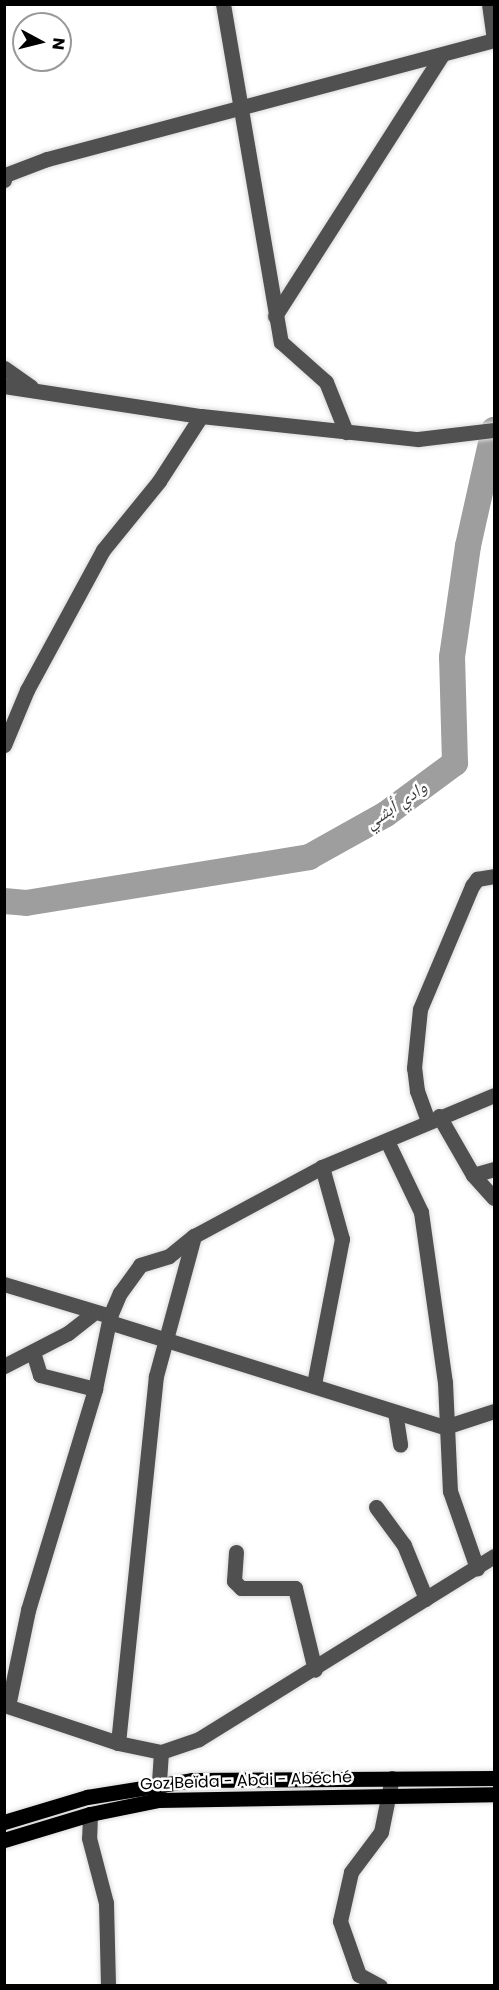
<!DOCTYPE html>
<html>
<head>
<meta charset="utf-8">
<style>
	body { margin:0 }
	#map { position:relative; width:499px; height:1990px; overflow:hidden; background:#fff; font-family:Poppins,"Noto Naskh Arabic",sans-serif }
	div>[style] { position:absolute }
	.river>* { height:26px; margin:-13px; padding:0 13px; transform-origin:13px; border-radius:13px; background:#9e9e9e }
	.roads { filter:drop-shadow(0 0 2px #dbdbdb) drop-shadow(0 0 2px #dbdbdb) }
	.minor>* { height:15px; margin:-7.5px; padding:0 7.5px; transform-origin:7.5px; border-radius:7.5px; background:#505050 }
	.major>* { height:15px; margin:-7.5px; padding:0 7.5px; transform-origin:7.5px; border-radius:7.5px; background:#000 }
	span { translate:-50% -50%; white-space:nowrap; text-align:center; line-height:1.15; -webkit-text-stroke:5px #fff; paint-order:stroke }
	.street-label { font-size:16px; color:#000 }
	.water-label { font-size:18px; color:#3f3f3f; font-style:italic }
	.frame { position:absolute; inset:0; border:6px solid #000; pointer-events:none }
	.north { position:absolute; left:12px; top:12px; width:60px; height:60px; box-sizing:border-box; background:#fff; border:2px solid #999; border-radius:50%; rotate:97deg; font-size:16px; font-weight:700; line-height:24px; text-align:center; color:#000 }
	.north::after { content:''; display:block; margin:auto; width:21px; height:27px; background:#000; clip-path:polygon(50% 0,100% 100%,50% 72%,0 100%) }
</style>
</head>
<body>
<div id="map">
	<div class="river">
		<div style="left:4px;top:901px;width:22px;rotate:5deg"></div>
		<div style="left:26px;top:903px;width:287px;rotate:-9.2deg"></div>
		<div style="left:309px;top:857px;width:88px;rotate:-29.2deg"></div>
		<div style="left:386px;top:814px;width:86px;rotate:-36.5deg"></div>
		<div style="left:455px;top:763px;width:106px;rotate:-91.6deg"></div>
		<div style="left:452px;top:657px;width:112px;rotate:-81.8deg"></div>
		<div style="left:468px;top:546px;width:119px;rotate:-77.4deg"></div>
	</div>
	<div class="roads">
		<div class="minor">
			<div style="left:223px;top:4px;width:343px;rotate:80.3deg"></div>
			<div style="left:281px;top:342px;width:60px;rotate:41.6deg"></div>
			<div style="left:326px;top:382px;width:54px;rotate:68.2deg"></div>
			<div style="left:489px;top:4px;width:34px;rotate:82deg"></div>
			<div style="left:4px;top:180px;width:5px;rotate:-79deg"></div>
			<div style="left:5px;top:175px;width:45px;rotate:-20.9deg"></div>
			<div style="left:47px;top:159px;width:463px;rotate:-14.9deg"></div>
			<div style="left:275px;top:316px;width:308px;rotate:-57.4deg"></div>
			<div style="left:4px;top:368px;width:33px;rotate:35deg"></div>
			<div style="left:4px;top:386px;width:199px;rotate:8.7deg"></div>
			<div style="left:201px;top:416px;width:218px;rotate:6.1deg"></div>
			<div style="left:418px;top:439px;width:77px;rotate:-6.8deg"></div>
			<div style="left:4px;top:745px;width:60px;rotate:-67.3deg"></div>
			<div style="left:27px;top:690px;width:159px;rotate:-61.5deg"></div>
			<div style="left:103px;top:550px;width:89px;rotate:-50.9deg"></div>
			<div style="left:159px;top:481px;width:77px;rotate:-57.1deg"></div>
			<div style="left:439px;top:1116px;width:68px;rotate:60deg"></div>
			<div style="left:473px;top:1175px;width:31px;rotate:48deg"></div>
			<div style="left:428px;top:1121px;width:32px;rotate:-110deg"></div>
			<div style="left:417px;top:1091px;width:23px;rotate:-97deg"></div>
			<div style="left:414px;top:1068px;width:59px;rotate:-84.2deg"></div>
			<div style="left:420px;top:1009px;width:134px;rotate:-67.1deg"></div>
			<div style="left:472px;top:886px;width:9px;rotate:-54deg"></div>
			<div style="left:477px;top:879px;width:17px;rotate:-10deg"></div>
			<div style="left:387px;top:1141px;width:79px;rotate:64.4deg"></div>
			<div style="left:421px;top:1212px;width:172px;rotate:82deg"></div>
			<div style="left:445px;top:1382px;width:109px;rotate:87.4deg"></div>
			<div style="left:450px;top:1491px;width:82px;rotate:70.7deg"></div>
			<div style="left:473px;top:1175px;width:22px;rotate:-16deg"></div>
			<div style="left:4px;top:1284px;width:111px;rotate:16.8deg"></div>
			<div style="left:109px;top:1322px;width:352px;rotate:17.4deg"></div>
			<div style="left:445px;top:1427px;width:52px;rotate:-18.1deg"></div>
			<div style="left:33px;top:1352px;width:24px;rotate:73deg"></div>
			<div style="left:40px;top:1375px;width:57px;rotate:14.3deg"></div>
			<div style="left:4px;top:1366px;width:72px;rotate:-27.3deg"></div>
			<div style="left:68px;top:1333px;width:33px;rotate:-38deg"></div>
			<div style="left:314px;top:1384px;width:148px;rotate:-79.1deg"></div>
			<div style="left:342px;top:1239px;width:75px;rotate:-105.5deg"></div>
			<div style="left:395px;top:1412px;width:33px;rotate:81deg"></div>
			<div style="left:376px;top:1507px;width:47px;rotate:53.6deg"></div>
			<div style="left:404px;top:1545px;width:58px;rotate:67.8deg"></div>
			<div style="left:236px;top:1552px;width:29px;rotate:94deg"></div>
			<div style="left:234px;top:1581px;width:10px;rotate:45deg"></div>
			<div style="left:241px;top:1588px;width:54px"></div>
			<div style="left:295px;top:1588px;width:84px;rotate:76.3deg"></div>
			<div style="left:4px;top:1705px;width:120px;rotate:18.4deg"></div>
			<div style="left:118px;top:1743px;width:44px;rotate:11.8deg"></div>
			<div style="left:161px;top:1752px;width:40px;rotate:-18.9deg"></div>
			<div style="left:199px;top:1739px;width:347px;rotate:-31.8deg"></div>
			<div style="left:8px;top:1706px;width:98px;rotate:-78.2deg"></div>
			<div style="left:28px;top:1610px;width:231px;rotate:-73.1deg"></div>
			<div style="left:95px;top:1389px;width:75px;rotate:-78.4deg"></div>
			<div style="left:110px;top:1316px;width:25px;rotate:-67deg"></div>
			<div style="left:120px;top:1293px;width:34px;rotate:-54deg"></div>
			<div style="left:140px;top:1265px;width:30px;rotate:-17deg"></div>
			<div style="left:169px;top:1256px;width:32px;rotate:-39deg"></div>
			<div style="left:194px;top:1236px;width:145px;rotate:-28.3deg"></div>
			<div style="left:322px;top:1167px;width:186px;rotate:-22.7deg"></div>
			<div style="left:118px;top:1743px;width:369px;rotate:-84.1deg"></div>
			<div style="left:156px;top:1376px;width:145px;rotate:-74.8deg"></div>
			<div style="left:158px;top:1797px;width:45px;rotate:-86.2deg"></div>
			<div style="left:90px;top:1814px;width:24px;rotate:92deg"></div>
			<div style="left:89px;top:1838px;width:67px;rotate:75.3deg"></div>
			<div style="left:106px;top:1903px;width:83px;rotate:88.6deg"></div>
			<div style="left:380px;top:1986px;width:24px;rotate:-152deg"></div>
			<div style="left:359px;top:1975px;width:57px;rotate:-109.4deg"></div>
			<div style="left:340px;top:1921px;width:50px;rotate:-77.3deg"></div>
			<div style="left:351px;top:1872px;width:50px;rotate:-53.1deg"></div>
			<div style="left:381px;top:1832px;width:55px;rotate:-78.5deg"></div>
		</div>
		<div class="major">
			<div style="left:4px;top:1822px;width:87px;rotate:-16.8deg"></div>
			<div style="left:87px;top:1797px;width:106px;rotate:-9.2deg"></div>
			<div style="left:192px;top:1780px;width:302px;rotate:-0.4deg"></div>
			<div style="left:4px;top:1840px;width:90px;rotate:-16.8deg"></div>
			<div style="left:90px;top:1814px;width:69px;rotate:-11.6deg"></div>
			<div style="left:158px;top:1800px;width:336px;rotate:-1deg"></div>
		</div>
	</div>
	<div class="street-label">
		<span style="left:246px;top:1781px;rotate:-2deg">Goz Beïda - Abdi - Abéché</span>
	</div>
	<div class="water-label">
		<span style="left:396px;top:805px;rotate:-34deg">وادي أبشي</span>
	</div>
	<div class="frame"></div>
	<div class="north">N</div>
</div>
</body>
</html>
